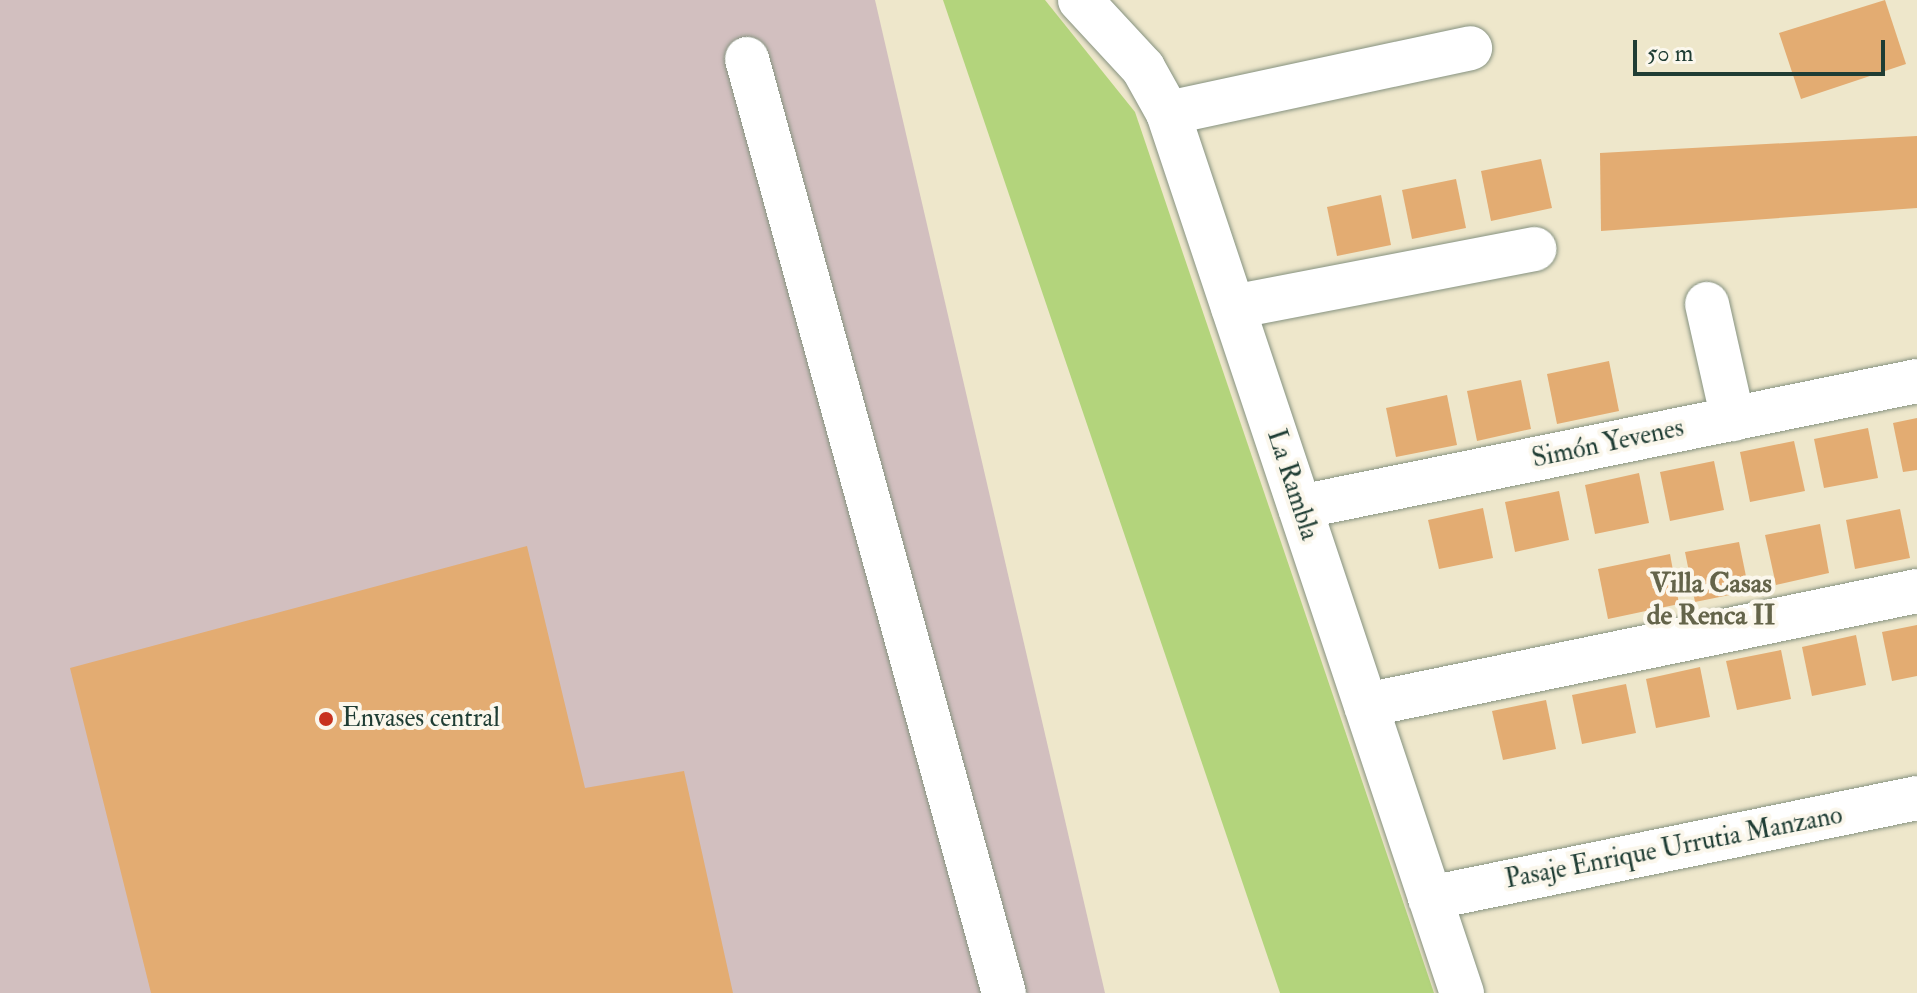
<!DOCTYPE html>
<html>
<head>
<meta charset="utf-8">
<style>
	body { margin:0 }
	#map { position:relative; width:1917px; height:993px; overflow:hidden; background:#eee7cb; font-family:"IM FELL Double Pica",serif }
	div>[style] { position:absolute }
	.industrial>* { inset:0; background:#d2bfbf }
	.green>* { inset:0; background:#b3d47c }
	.building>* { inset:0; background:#e3ac72 }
	.roads { filter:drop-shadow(0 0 2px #869280) drop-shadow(0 0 2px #869280) }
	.minor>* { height:44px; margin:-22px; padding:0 22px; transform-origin:22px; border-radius:22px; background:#fff }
	.dots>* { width:22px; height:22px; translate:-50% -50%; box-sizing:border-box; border:4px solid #fbf7ec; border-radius:50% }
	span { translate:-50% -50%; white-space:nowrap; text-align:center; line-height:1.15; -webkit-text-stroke:8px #fbf7ec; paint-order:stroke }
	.street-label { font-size:26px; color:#1f3d34 }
	.poi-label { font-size:26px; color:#1f3d34 }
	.left { translate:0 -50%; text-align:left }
	.neighbourhood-label { font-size:28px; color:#64644a; font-weight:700 }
	.scale { position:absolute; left:1633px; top:40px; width:252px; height:36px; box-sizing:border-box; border:4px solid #1f3d34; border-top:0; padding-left:10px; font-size:24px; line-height:28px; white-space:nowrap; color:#1f3d34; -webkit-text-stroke:6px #fbf7ec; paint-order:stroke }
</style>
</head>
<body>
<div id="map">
	<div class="industrial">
		<div style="clip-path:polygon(0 0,875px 0,1105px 993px,0 993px)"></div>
	</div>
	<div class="green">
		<div style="clip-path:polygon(943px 0,1045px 0,1135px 112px,1434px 993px,1280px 993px)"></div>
	</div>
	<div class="building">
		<div style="clip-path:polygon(1885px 0,1906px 64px,1801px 99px,1779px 33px)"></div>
		<div style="clip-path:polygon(1917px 136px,1917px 208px,1601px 231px,1600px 153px)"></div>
		<div style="clip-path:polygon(1541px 159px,1552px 208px,1491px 221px,1481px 171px)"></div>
		<div style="clip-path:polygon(1456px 179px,1466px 228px,1412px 239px,1402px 190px)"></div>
		<div style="clip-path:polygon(1381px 195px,1391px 245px,1337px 256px,1327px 207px)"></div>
		<div style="clip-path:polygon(1609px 361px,1619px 411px,1557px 424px,1547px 374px)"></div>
		<div style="clip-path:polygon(1521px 380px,1531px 429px,1477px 441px,1467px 391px)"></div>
		<div style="clip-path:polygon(1447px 395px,1457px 445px,1396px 457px,1386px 408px)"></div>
		<div style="clip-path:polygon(1917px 418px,1917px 470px,1903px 472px,1893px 423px)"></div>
		<div style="clip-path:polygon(1868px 428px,1878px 478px,1824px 488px,1814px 439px)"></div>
		<div style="clip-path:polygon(1794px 441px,1805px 491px,1750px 502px,1740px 452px)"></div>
		<div style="clip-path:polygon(1714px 461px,1724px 510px,1670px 521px,1660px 472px)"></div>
		<div style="clip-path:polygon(1639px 473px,1649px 523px,1595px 534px,1585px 485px)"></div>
		<div style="clip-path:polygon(1559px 491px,1569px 540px,1515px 552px,1505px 502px)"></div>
		<div style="clip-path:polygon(1483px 508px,1493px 558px,1439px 569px,1428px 520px)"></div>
		<div style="clip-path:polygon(1900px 509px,1910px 558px,1855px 569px,1846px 520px)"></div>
		<div style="clip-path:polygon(1820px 524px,1829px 573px,1776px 585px,1765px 535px)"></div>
		<div style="clip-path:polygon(1739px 542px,1749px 591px,1695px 602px,1685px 552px)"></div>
		<div style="clip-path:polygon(527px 546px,585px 788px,684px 771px,733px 993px,151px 993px,70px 668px)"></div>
		<div style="clip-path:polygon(1670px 554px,1679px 604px,1608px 619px,1598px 569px)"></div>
		<div style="clip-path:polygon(1917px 625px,1917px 676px,1892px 681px,1882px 632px)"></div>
		<div style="clip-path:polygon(1856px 635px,1866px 685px,1812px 696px,1802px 647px)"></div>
		<div style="clip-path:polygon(1781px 650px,1791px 699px,1737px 710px,1726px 661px)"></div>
		<div style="clip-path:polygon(1700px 667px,1710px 717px,1656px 728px,1646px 679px)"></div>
		<div style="clip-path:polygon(1626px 684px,1636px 733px,1582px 744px,1572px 695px)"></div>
		<div style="clip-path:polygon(1546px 700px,1556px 749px,1503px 760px,1492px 711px)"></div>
	</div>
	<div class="roads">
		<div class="minor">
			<div style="left:1080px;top:0;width:93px;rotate:47.2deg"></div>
			<div style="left:1143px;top:68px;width:51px;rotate:60.9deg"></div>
			<div style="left:1168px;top:113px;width:928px;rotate:71.53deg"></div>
			<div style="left:747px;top:59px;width:969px;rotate:74.62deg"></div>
			<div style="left:1168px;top:113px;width:309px;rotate:-12.1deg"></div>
			<div style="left:1707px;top:304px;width:118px;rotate:77.3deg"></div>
			<div style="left:1233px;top:307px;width:307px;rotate:-10.9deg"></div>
			<div style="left:1300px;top:507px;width:630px;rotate:-11.54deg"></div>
			<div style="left:1366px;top:705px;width:563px;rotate:-11.69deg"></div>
			<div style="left:1430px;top:898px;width:497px;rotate:-11.6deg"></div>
		</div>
	</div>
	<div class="dots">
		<div style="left:326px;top:719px;background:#c8321e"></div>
	</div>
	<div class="street-label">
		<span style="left:1608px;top:444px;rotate:-12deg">Simón Yevenes</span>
		<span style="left:1292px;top:485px;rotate:72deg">La Rambla</span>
		<span style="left:1674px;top:848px;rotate:-11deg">Pasaje Enrique Urrutia Manzano</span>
	</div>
	<div class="poi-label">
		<span class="left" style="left:342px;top:719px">Envases central</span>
	</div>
	<div class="neighbourhood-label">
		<span style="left:1711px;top:600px">Villa Casas<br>de Renca II</span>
	</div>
	<div class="scale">50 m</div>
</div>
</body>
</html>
